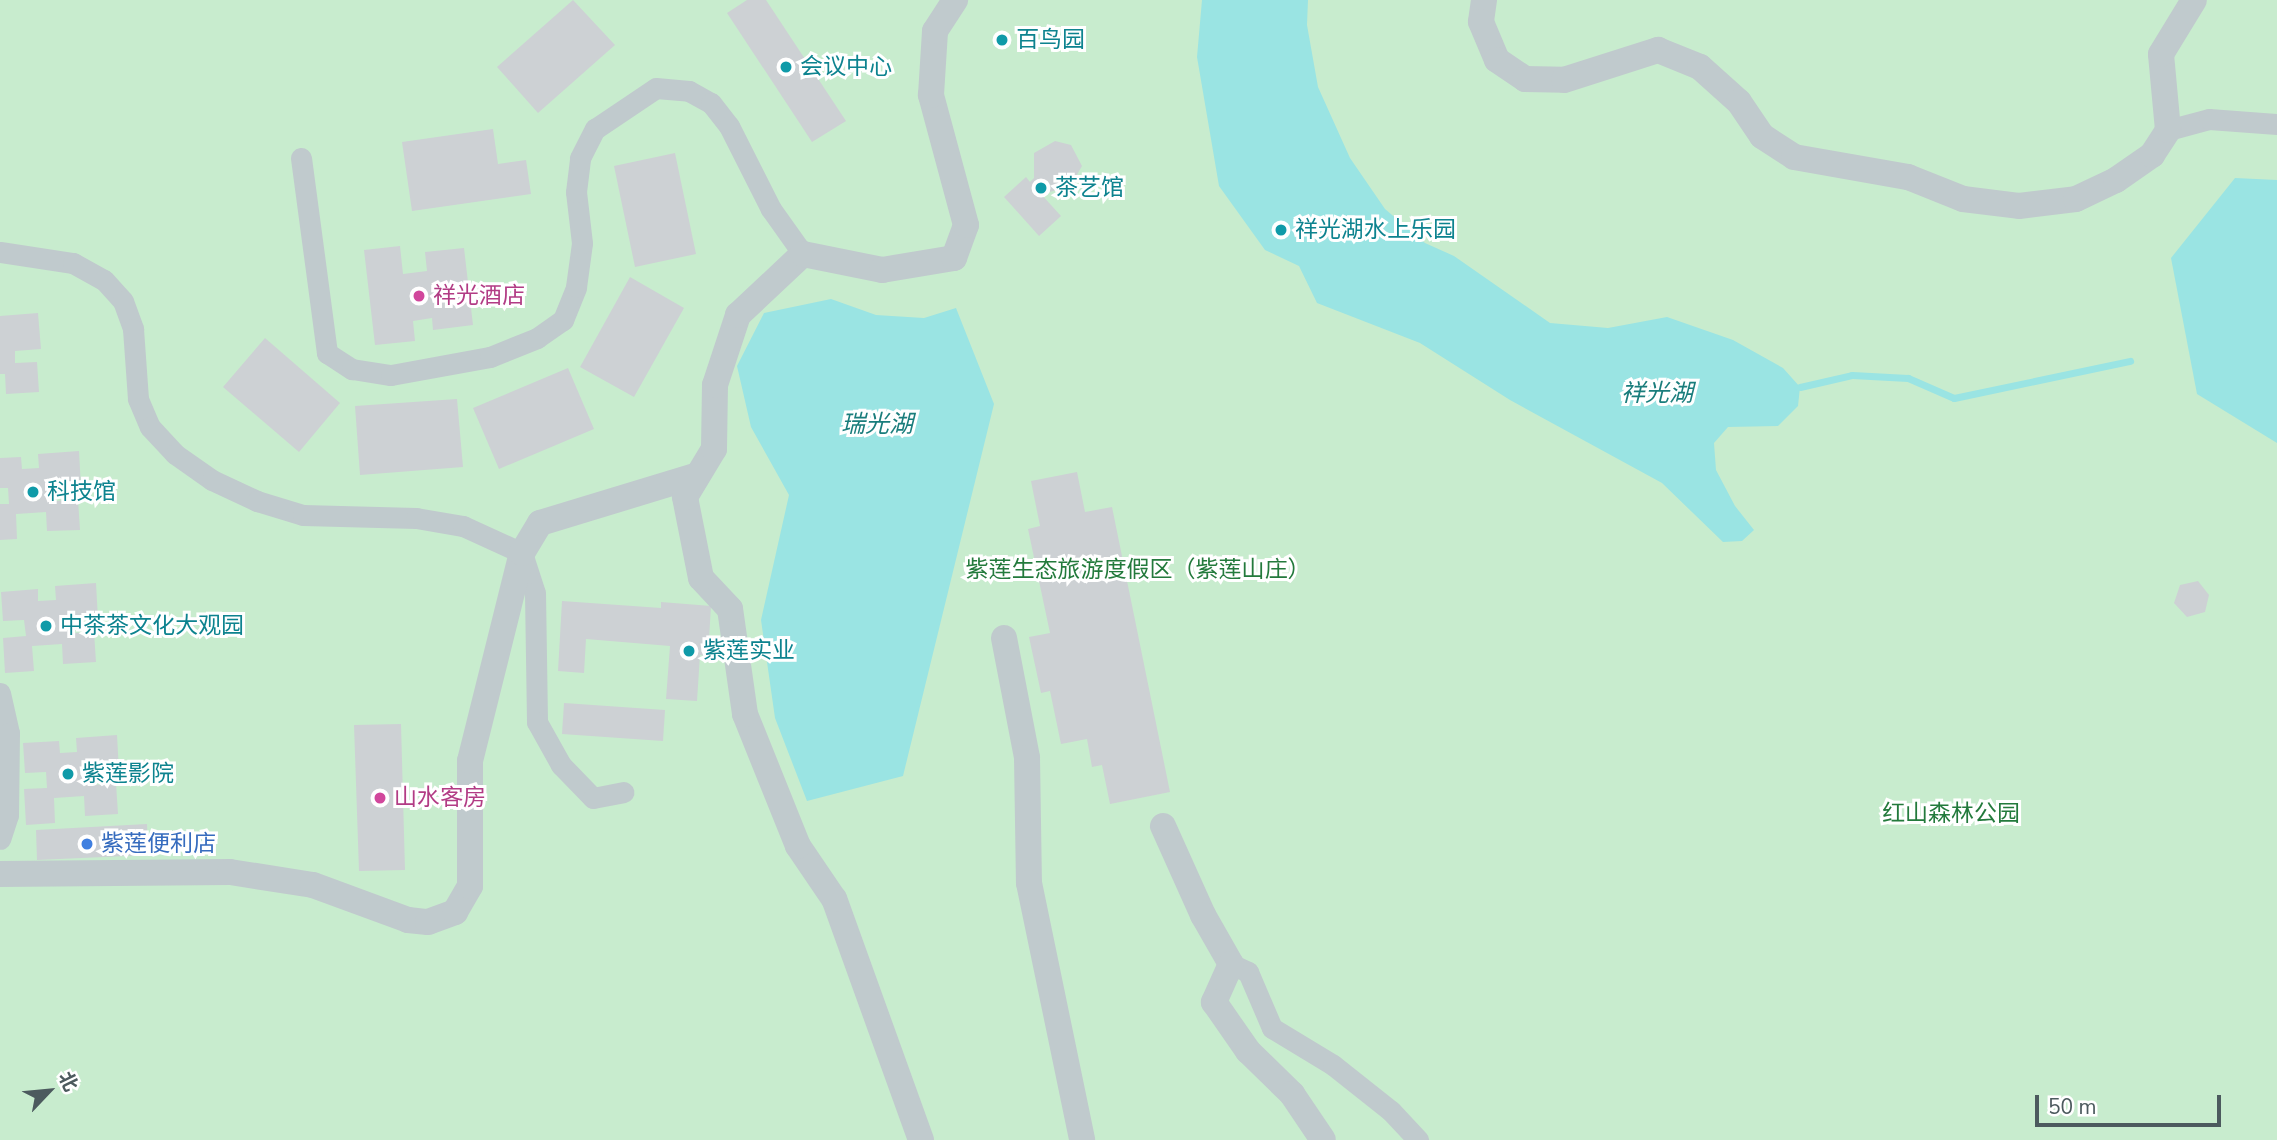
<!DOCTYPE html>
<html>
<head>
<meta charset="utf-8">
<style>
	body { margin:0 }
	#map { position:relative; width:2277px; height:1140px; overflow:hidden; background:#f5f3f3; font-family:"Nunito Sans","Noto Sans SC",sans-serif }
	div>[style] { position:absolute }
	.green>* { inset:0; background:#c8ecce }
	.water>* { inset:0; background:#9ae4e3 }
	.stream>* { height:7px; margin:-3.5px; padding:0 3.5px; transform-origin:3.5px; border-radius:3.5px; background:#9ae4e3 }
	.building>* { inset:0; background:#cdd1d4 }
	.minor>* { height:21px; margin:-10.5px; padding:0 10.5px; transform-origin:10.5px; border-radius:10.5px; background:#c0cacd }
	.tertiary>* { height:26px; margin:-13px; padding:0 13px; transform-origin:13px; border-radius:13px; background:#c0cacd }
	.dots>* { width:19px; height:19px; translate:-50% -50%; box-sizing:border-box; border:4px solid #fff; border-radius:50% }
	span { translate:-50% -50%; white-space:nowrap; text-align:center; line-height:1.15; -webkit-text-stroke:6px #fff; paint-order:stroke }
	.culture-label { font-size:23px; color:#0d838f }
	.left { translate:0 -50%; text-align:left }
	.hotel-label { font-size:23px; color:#b23c85 }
	.park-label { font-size:23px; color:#237a3c }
	.shop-label { font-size:23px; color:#366cbe }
	.water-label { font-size:24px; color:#1a7d7c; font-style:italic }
	.north { position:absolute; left:14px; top:1056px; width:70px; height:70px; -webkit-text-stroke:5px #fff; paint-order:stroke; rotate:64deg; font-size:19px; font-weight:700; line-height:28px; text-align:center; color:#4c5a5e }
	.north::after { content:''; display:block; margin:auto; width:24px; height:32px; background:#4c5a5e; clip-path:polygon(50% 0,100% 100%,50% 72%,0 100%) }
	.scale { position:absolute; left:2035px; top:1095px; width:186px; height:32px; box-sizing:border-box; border:4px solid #4c5a5e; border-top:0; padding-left:9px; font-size:21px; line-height:24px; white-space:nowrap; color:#4c5a5e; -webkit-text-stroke:5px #fff; paint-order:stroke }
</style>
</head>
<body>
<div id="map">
	<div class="green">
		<div style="clip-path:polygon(0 0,2277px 0,2277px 1140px,0 1140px)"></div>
	</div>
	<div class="water">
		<div style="clip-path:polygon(1202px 0,1308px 0,1307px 25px,1318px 87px,1350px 158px,1385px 209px,1425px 243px,1454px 256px,1550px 323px,1608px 328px,1667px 317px,1733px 340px,1783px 368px,1800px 387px,1798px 406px,1778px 426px,1728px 427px,1714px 443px,1716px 470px,1735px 506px,1754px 530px,1742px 541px,1723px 542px,1662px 483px,1510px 400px,1420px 343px,1317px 303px,1299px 266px,1265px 250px,1219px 186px,1197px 57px)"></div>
		<div style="clip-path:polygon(2235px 178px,2277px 180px,2277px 443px,2197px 394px,2171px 258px)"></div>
		<div style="clip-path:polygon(831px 299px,876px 315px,924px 318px,956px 308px,994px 404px,903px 776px,807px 801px,775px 718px,761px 620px,789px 495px,751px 427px,737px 366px,764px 313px)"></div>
	</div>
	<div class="stream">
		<div style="left:1800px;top:387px;width:53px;rotate:-13deg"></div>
		<div style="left:1852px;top:375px;width:56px;rotate:3.1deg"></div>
		<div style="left:1908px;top:378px;width:50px;rotate:23.5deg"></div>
		<div style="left:1954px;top:398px;width:180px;rotate:-11.9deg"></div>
	</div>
	<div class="building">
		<div style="clip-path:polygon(573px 0,615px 45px,538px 113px,497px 67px)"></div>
		<div style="clip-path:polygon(747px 0,766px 0,846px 121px,812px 142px,727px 13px)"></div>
		<div style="clip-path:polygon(493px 129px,498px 164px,526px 160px,531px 194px,412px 211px,402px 142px)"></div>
		<div style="clip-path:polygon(1055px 141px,1071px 145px,1082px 166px,1070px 187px,1041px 194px,1061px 216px,1039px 236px,1004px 197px,1026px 177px,1030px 182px,1034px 178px,1034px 153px)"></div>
		<div style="clip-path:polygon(675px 153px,696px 254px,635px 267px,614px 166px)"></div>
		<div style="clip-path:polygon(400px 246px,403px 274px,427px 271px,425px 252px,464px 248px,473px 325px,433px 330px,432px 318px,413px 321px,415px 341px,375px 345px,364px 250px)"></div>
		<div style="clip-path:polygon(630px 277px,684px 308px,634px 397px,580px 367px)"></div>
		<div style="clip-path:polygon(38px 313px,41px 349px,15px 351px,15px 363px,37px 362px,39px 392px,6px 394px,5px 374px,0 374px,0 316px)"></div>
		<div style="clip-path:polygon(265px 338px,340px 403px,299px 452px,223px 387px)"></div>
		<div style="clip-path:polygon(568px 368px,594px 429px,499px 469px,473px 408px)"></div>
		<div style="clip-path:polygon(457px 399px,463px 467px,360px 475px,355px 406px)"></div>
		<div style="clip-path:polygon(79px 451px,81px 487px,55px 488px,56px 501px,78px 499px,80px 530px,47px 531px,46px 512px,16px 514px,17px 539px,0 540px,0 504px,9px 504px,8px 488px,0 488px,0 458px,21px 457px,22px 469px,39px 468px,38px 454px)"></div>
		<div style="clip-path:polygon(1077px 472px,1085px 512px,1112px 507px,1170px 792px,1110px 804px,1102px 765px,1092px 767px,1087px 739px,1061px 744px,1050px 691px,1041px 693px,1029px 637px,1050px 633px,1028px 529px,1040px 526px,1031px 481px)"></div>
		<div style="clip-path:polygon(2198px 581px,2209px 595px,2205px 612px,2187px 617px,2174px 603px,2180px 585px)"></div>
		<div style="clip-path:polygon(96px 583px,98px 619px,72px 621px,73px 633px,94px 632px,96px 662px,63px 664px,62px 644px,32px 646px,34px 671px,5px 673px,3px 638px,26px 636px,24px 620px,3px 621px,1px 592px,38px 589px,38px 601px,56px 600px,55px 586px)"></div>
		<div style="clip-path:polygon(562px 601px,661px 608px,661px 602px,711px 606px,708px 656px,700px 655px,697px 701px,666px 699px,670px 646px,586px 639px,584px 673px,558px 671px)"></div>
		<div style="clip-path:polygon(564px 703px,665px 710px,663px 741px,562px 734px)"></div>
		<div style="clip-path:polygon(401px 724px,405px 870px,359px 871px,354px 725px)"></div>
		<div style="clip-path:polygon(117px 735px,119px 771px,93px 772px,94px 785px,116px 783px,118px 814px,85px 816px,84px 796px,54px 798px,55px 823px,26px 825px,24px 789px,47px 788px,46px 772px,25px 773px,23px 743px,59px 741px,60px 753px,77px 752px,76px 738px)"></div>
		<div style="clip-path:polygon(147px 824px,148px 855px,37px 860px,36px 830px)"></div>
	</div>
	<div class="minor">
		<div style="left:2168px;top:130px;width:42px;rotate:-15deg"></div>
		<div style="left:2209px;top:119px;width:68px;rotate:4.2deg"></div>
		<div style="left:301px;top:158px;width:197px;rotate:82.4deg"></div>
		<div style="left:327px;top:353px;width:30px;rotate:33deg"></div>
		<div style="left:352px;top:369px;width:39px;rotate:9deg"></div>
		<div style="left:391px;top:375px;width:101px;rotate:-10.3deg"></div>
		<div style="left:490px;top:357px;width:51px;rotate:-22deg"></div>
		<div style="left:537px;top:338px;width:32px;rotate:-35deg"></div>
		<div style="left:563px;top:320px;width:35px;rotate:-68deg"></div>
		<div style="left:576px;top:287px;width:44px;rotate:-82.2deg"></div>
		<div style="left:582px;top:243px;width:51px;rotate:-96.7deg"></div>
		<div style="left:576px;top:192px;width:34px;rotate:-83deg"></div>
		<div style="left:580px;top:158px;width:33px;rotate:-63deg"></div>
		<div style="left:595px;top:129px;width:73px;rotate:-33.9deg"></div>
		<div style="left:656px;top:88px;width:33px;rotate:5deg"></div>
		<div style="left:689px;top:91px;width:25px;rotate:29deg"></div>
		<div style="left:711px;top:103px;width:29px;rotate:52deg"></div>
		<div style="left:729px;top:126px;width:93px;rotate:63.2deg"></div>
		<div style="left:771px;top:209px;width:55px;rotate:54.6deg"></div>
		<div style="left:0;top:252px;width:74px;rotate:8.6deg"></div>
		<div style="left:73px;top:263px;width:35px;rotate:29deg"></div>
		<div style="left:104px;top:280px;width:28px;rotate:48deg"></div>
		<div style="left:123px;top:301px;width:30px;rotate:70deg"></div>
		<div style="left:133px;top:329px;width:70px;rotate:85.9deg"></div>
		<div style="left:138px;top:399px;width:30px;rotate:67deg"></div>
		<div style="left:150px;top:427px;width:37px;rotate:47deg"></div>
		<div style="left:175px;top:454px;width:45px;rotate:35.1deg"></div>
		<div style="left:212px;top:480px;width:50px;rotate:25deg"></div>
		<div style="left:257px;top:501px;width:48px;rotate:16.9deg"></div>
		<div style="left:303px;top:515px;width:113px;rotate:1.5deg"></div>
		<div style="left:416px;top:518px;width:48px;rotate:9.7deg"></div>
		<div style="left:463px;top:526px;width:65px;rotate:24.6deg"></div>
		<div style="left:522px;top:553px;width:42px;rotate:72deg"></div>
		<div style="left:535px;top:593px;width:129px;rotate:89.1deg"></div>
		<div style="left:537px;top:722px;width:49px;rotate:60.8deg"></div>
		<div style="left:561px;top:765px;width:46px;rotate:45.9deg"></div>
		<div style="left:593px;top:798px;width:31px;rotate:-11deg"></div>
		<div style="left:0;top:693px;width:41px;rotate:77.3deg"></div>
		<div style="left:9px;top:733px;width:82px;rotate:90.7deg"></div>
		<div style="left:8px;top:815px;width:25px;rotate:108deg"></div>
		<div style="left:1231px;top:964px;width:19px;rotate:25deg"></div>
		<div style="left:1248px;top:972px;width:61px;rotate:66.8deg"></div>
		<div style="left:1272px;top:1028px;width:71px;rotate:31.2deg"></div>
		<div style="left:1333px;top:1065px;width:74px;rotate:38.4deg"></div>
		<div style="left:1391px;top:1111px;width:40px;rotate:47deg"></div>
	</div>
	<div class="tertiary">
		<div style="left:1484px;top:0;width:22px;rotate:98deg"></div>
		<div style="left:1481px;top:22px;width:41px;rotate:67.2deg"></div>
		<div style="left:1497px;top:60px;width:34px;rotate:34deg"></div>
		<div style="left:1525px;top:79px;width:39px;rotate:1deg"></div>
		<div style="left:1564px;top:80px;width:99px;rotate:-17.7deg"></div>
		<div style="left:1658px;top:50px;width:45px;rotate:22deg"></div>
		<div style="left:1700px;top:67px;width:52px;rotate:41.9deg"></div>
		<div style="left:1739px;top:102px;width:41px;rotate:55.9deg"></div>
		<div style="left:1762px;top:136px;width:38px;rotate:33deg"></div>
		<div style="left:1794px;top:157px;width:116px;rotate:10deg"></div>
		<div style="left:1908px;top:177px;width:59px;rotate:21.8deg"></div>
		<div style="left:1963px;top:199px;width:56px;rotate:7.1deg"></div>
		<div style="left:2019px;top:206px;width:57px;rotate:-7deg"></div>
		<div style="left:2076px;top:199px;width:44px;rotate:-25.4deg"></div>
		<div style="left:2116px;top:180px;width:44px;rotate:-34.8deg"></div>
		<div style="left:2152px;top:155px;width:30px;rotate:-57deg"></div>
		<div style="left:2168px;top:130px;width:76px;rotate:-95.3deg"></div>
		<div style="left:2161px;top:54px;width:63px;rotate:-58.6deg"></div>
		<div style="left:1004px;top:638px;width:122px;rotate:79.1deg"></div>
		<div style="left:1027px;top:758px;width:125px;rotate:89.1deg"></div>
		<div style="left:1029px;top:883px;width:262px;rotate:78.3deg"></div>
		<div style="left:1163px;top:826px;width:98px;rotate:65.8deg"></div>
		<div style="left:1203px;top:915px;width:56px;rotate:60.3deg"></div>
		<div style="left:1231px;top:964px;width:42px;rotate:114.1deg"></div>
		<div style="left:1214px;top:1002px;width:60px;rotate:55.2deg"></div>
		<div style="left:1248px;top:1051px;width:62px;rotate:44.3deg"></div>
		<div style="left:1292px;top:1094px;width:55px;rotate:56deg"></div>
		<div style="left:0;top:874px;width:230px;rotate:-0.5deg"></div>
		<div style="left:230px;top:872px;width:84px;rotate:8.9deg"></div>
		<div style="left:313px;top:885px;width:101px;rotate:20.2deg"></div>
		<div style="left:408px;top:920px;width:20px;rotate:6deg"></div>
		<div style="left:428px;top:922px;width:29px;rotate:-20deg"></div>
		<div style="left:455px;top:912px;width:30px;rotate:-60deg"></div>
		<div style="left:470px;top:886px;width:125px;rotate:-90deg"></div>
		<div style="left:470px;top:761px;width:214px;rotate:-76deg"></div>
		<div style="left:522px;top:553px;width:35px;rotate:-59deg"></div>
		<div style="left:540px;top:523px;width:162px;rotate:-16.9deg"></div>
		<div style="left:921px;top:1140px;width:256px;rotate:-109.8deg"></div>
		<div style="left:834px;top:899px;width:64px;rotate:-124.2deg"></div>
		<div style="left:798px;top:846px;width:142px;rotate:-111.9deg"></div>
		<div style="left:745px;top:714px;width:106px;rotate:-98.1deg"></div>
		<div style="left:730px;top:609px;width:42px;rotate:-133.1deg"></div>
		<div style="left:701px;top:578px;width:83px;rotate:-101.2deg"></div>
		<div style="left:685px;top:497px;width:56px;rotate:-58.9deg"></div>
		<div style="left:714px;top:449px;width:64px;rotate:-89.1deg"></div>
		<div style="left:715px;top:385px;width:74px;rotate:-71.8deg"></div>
		<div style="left:738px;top:315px;width:89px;rotate:-43.2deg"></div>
		<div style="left:803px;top:254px;width:81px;rotate:11.4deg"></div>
		<div style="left:882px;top:270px;width:73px;rotate:-9.5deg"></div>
		<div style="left:954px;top:258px;width:35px;rotate:-70deg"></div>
		<div style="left:966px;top:225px;width:135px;rotate:-105.1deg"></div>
		<div style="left:931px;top:95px;width:64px;rotate:-86.4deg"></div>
		<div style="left:935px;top:31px;width:37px;rotate:-57deg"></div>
	</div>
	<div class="dots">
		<div style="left:1002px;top:40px;background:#0f9aa8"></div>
		<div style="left:786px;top:67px;background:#0f9aa8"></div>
		<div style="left:1041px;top:188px;background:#0f9aa8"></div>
		<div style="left:1281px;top:230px;background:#0f9aa8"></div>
		<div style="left:419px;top:296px;background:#d1479c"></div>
		<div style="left:33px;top:492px;background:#0f9aa8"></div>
		<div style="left:46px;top:626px;background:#0f9aa8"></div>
		<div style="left:689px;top:651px;background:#0f9aa8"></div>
		<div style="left:68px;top:774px;background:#0f9aa8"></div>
		<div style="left:380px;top:798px;background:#d1479c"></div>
		<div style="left:87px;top:844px;background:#3f7fe0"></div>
	</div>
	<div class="culture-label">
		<span class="left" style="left:1016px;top:40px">百鸟园</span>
		<span class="left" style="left:800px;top:67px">会议中心</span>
		<span class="left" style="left:1055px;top:188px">茶艺馆</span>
		<span class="left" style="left:1295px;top:230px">祥光湖水上乐园</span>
		<span class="left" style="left:47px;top:492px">科技馆</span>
		<span class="left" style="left:60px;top:626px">中茶茶文化大观园</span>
		<span class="left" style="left:703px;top:651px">紫莲实业</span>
		<span class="left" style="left:82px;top:774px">紫莲影院</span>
	</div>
	<div class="hotel-label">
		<span class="left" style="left:433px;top:296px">祥光酒店</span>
		<span class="left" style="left:394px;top:798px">山水客房</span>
	</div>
	<div class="park-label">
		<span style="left:1138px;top:570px">紫莲生态旅游度假区（紫莲山庄）</span>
		<span style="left:1951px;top:814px">红山森林公园</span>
	</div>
	<div class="shop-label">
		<span class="left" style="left:101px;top:844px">紫莲便利店</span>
	</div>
	<div class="water-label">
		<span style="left:1657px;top:394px">祥光湖</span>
		<span style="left:877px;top:425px">瑞光湖</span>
	</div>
	<div class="north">北</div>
	<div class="scale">50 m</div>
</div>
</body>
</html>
